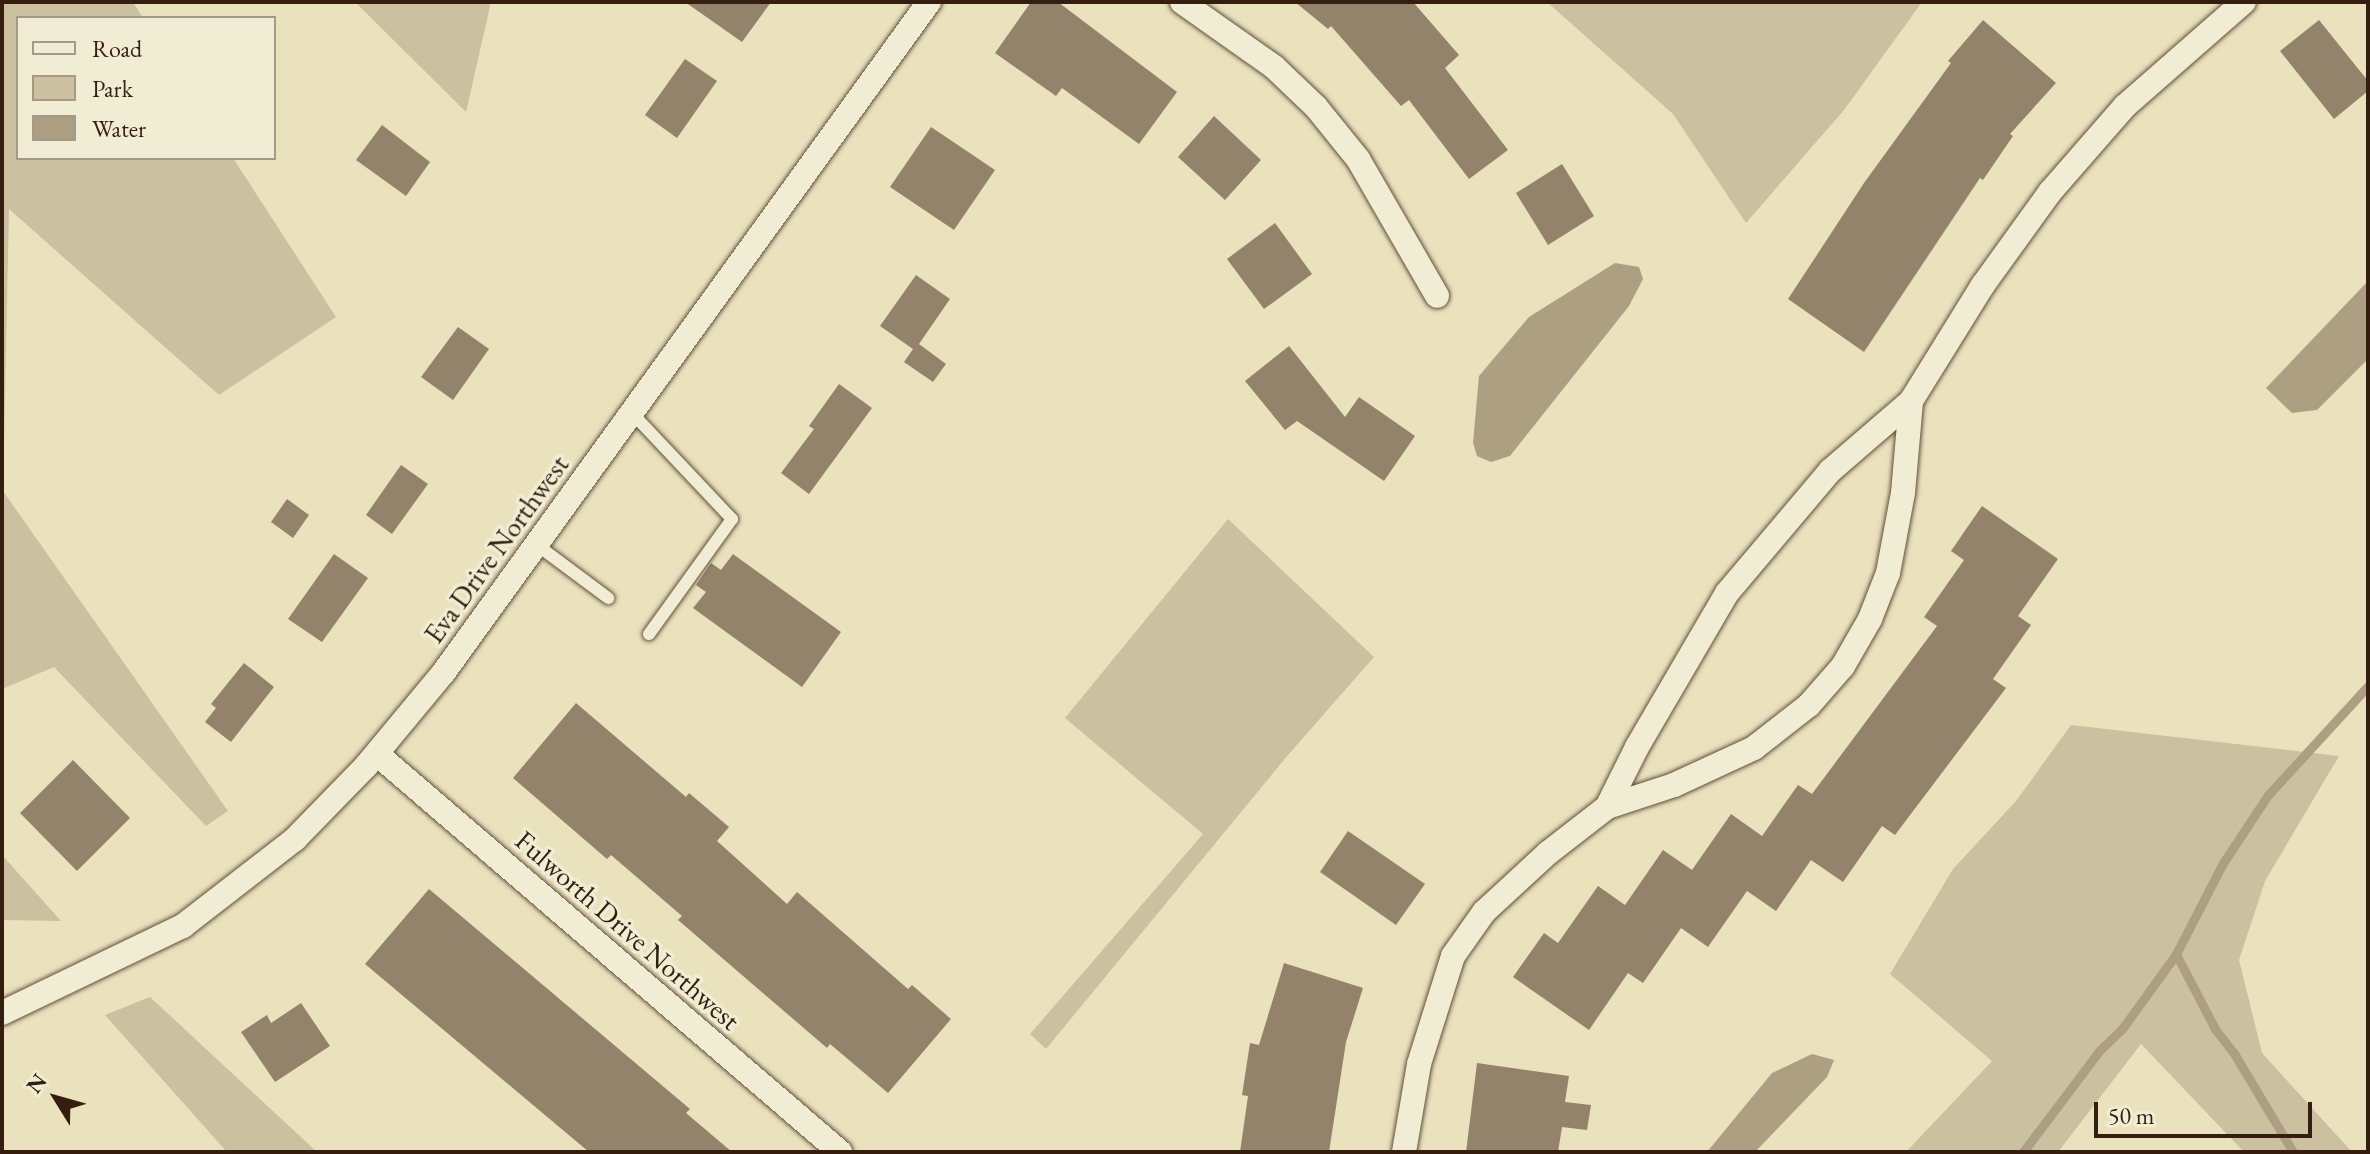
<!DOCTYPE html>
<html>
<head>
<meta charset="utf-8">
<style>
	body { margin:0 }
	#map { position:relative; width:2370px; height:1154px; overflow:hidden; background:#eae1bd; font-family:"EB Garamond",serif }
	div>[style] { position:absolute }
	.green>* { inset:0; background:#cbc0a0 }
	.water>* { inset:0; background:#ac9f82 }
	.stream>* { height:9px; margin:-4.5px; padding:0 4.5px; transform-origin:4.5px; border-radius:4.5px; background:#ac9f82 }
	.building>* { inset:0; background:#93836a }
	.roads { filter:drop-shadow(0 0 2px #624f3b) drop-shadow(0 0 2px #624f3b) }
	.service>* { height:12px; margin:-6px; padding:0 6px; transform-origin:6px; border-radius:6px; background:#f1ecd4 }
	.minor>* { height:24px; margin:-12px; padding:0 12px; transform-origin:12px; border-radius:12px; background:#f1ecd4 }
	span { translate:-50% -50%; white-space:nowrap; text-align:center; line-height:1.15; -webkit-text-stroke:7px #f1ecd4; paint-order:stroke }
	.street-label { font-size:28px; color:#351e10 }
	.frame { position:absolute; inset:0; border:4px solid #351e10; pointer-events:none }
	.legend { position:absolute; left:16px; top:16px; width:260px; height:144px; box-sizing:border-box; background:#f1ecd4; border:2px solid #a69a86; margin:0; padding:10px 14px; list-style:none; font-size:24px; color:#351e10 }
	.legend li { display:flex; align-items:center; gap:16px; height:40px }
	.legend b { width:40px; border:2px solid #a69a86 }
	.north { position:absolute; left:16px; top:1058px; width:80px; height:80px; -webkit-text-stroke:6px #f1ecd4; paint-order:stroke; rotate:307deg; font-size:22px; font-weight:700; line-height:32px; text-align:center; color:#351e10 }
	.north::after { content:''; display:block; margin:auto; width:28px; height:36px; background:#351e10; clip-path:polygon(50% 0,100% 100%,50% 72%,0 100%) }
	.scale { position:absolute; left:2094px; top:1102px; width:218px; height:36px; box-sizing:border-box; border:4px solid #351e10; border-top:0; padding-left:10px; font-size:24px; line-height:28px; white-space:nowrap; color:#351e10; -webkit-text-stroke:6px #f1ecd4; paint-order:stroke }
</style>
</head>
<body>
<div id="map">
	<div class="green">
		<div style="clip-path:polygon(2px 2px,133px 2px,143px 18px,18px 18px,18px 158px,233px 158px,336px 317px,219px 395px,9px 209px,3px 491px,228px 811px,206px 826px,54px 667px,2px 689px)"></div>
		<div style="clip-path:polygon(355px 2px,491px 2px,466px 112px)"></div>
		<div style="clip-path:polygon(1547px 2px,1922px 2px,1844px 110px,1746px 223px,1673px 114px)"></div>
		<div style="clip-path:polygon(1228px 519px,1374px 657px,1288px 755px,1046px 1049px,1030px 1034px,1203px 834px,1065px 718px)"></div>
		<div style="clip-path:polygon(2071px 725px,2339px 756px,2265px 881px,2239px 960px,2262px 1053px,2352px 1152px,2244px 1152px,2141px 1044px,2058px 1152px,1906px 1152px,1992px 1061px,1890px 974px,1953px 869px,2016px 801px)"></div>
		<div style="clip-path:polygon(2px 855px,61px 921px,2px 920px)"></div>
		<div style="clip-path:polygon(150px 997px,317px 1152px,227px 1152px,105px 1015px)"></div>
	</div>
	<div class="water">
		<div style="clip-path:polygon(1615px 263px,1639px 267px,1643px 279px,1629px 306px,1510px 456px,1491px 462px,1477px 456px,1473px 443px,1479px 376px,1529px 317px)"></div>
		<div style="clip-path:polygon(2368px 281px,2368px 359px,2317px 410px,2292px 413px,2266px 388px)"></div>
		<div style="clip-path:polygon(1812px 1054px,1834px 1060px,1827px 1077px,1755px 1152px,1707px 1152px,1772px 1073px)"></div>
	</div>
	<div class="stream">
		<div style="left:2176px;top:954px;width:85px;rotate:62.5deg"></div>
		<div style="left:2215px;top:1029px;width:33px;rotate:52deg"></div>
		<div style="left:2235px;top:1055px;width:113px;rotate:59.1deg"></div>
		<div style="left:2023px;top:1152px;width:126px;rotate:-53deg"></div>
		<div style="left:2099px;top:1051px;width:32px;rotate:-44deg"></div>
		<div style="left:2122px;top:1029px;width:92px;rotate:-54.2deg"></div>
		<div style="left:2176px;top:954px;width:102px;rotate:-62.7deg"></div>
		<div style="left:2223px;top:863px;width:82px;rotate:-56.5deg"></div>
		<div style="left:2268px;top:795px;width:148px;rotate:-47.5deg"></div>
	</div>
	<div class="building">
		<div style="clip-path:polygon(685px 2px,771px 2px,742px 42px)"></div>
		<div style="clip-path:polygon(1031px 2px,1058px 2px,1177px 92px,1139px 144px,1062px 88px,1056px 96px,995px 53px)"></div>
		<div style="clip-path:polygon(1295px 2px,1413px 2px,1459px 55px,1445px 68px,1508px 150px,1469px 179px,1409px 100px,1401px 106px,1331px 26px,1328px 29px)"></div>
		<div style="clip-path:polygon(1983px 20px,2056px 83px,2010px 134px,2013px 136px,1983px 180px,1980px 178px,1864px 352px,1788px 299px,1864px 183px,1951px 63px,1948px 61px)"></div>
		<div style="clip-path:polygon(2319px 20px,2368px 81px,2368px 91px,2334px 119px,2280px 51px)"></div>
		<div style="clip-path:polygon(685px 59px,717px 81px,677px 138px,645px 115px)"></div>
		<div style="clip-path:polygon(1214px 116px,1261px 160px,1225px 200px,1178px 157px)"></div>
		<div style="clip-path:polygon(382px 125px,430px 162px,406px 196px,356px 160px)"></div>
		<div style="clip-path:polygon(931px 127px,995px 170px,954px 230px,890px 187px)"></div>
		<div style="clip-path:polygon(1562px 164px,1594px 216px,1548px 245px,1516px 193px)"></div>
		<div style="clip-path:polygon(1275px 223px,1312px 274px,1264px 309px,1227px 259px)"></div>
		<div style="clip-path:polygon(916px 275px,950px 299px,919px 344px,946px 364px,933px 382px,904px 362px,913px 349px,880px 326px)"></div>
		<div style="clip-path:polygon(458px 327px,489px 349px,453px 400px,421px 377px)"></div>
		<div style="clip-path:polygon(1289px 346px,1345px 417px,1359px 397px,1415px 436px,1384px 481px,1297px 421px,1285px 430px,1245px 381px)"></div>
		<div style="clip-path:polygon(839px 384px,872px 408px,809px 494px,781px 473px,814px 429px,809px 426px)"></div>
		<div style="clip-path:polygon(401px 465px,428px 484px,392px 534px,366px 515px)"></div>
		<div style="clip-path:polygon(287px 499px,309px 515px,293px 538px,271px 522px)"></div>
		<div style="clip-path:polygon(1982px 506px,2058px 559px,2018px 616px,2031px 625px,1993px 679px,2006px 688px,1895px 835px,1882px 826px,1843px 882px,1811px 860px,1776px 911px,1747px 891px,1708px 947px,1681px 928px,1643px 983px,1628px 973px,1589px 1030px,1513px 977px,1544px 933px,1558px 943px,1598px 886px,1625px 905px,1663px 850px,1692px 870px,1731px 814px,1762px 836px,1798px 785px,1812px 794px,1937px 626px,1924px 617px,1964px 560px,1951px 551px)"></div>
		<div style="clip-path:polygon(334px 554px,368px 578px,322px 642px,288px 619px)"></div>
		<div style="clip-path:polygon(733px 554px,841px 632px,802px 687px,693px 608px,706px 592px,696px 585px,711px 563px,721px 570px)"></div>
		<div style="clip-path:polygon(244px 663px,274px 687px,231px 742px,205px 722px,216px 708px,211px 704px)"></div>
		<div style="clip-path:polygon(576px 703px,686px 797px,689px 793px,729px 827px,717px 841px,787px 904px,797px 892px,908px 989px,912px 985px,951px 1019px,888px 1093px,830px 1044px,827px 1048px,678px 920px,682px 916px,611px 855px,607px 859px,513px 778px)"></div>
		<div style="clip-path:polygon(73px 760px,130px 818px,77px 871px,20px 813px)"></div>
		<div style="clip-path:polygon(1348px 831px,1425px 884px,1396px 925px,1320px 872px)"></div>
		<div style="clip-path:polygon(429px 889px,690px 1109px,686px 1113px,732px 1152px,589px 1152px,365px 964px)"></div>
		<div style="clip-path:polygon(1284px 963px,1363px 988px,1346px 1042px,1329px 1152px,1240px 1152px,1248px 1096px,1242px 1095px,1250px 1043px,1259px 1045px)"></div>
		<div style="clip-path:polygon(301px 1003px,330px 1046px,275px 1082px,241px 1032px,267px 1015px,271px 1023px)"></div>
		<div style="clip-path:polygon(1477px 1063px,1569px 1076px,1565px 1102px,1591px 1105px,1587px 1130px,1562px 1127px,1558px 1152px,1466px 1152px)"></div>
	</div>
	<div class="roads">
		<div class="service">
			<div style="left:632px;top:413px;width:146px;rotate:46.7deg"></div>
			<div style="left:732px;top:519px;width:142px;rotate:125.8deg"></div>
			<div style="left:537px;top:545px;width:89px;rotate:36.7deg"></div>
		</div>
		<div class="minor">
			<div style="left:1182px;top:2px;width:113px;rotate:35.2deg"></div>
			<div style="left:1274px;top:67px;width:58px;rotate:43.6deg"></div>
			<div style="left:1316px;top:107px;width:67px;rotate:51.1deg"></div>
			<div style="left:1358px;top:159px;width:158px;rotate:60deg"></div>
			<div style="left:377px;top:754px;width:611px;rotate:40.68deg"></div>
			<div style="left:1607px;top:807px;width:71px;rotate:-18.2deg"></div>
			<div style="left:1674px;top:785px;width:88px;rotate:-24.8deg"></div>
			<div style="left:1754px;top:748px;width:70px;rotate:-38deg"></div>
			<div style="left:1809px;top:705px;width:52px;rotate:-48.9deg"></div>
			<div style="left:1843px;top:666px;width:54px;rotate:-60.1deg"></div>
			<div style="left:1870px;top:619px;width:49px;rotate:-68.6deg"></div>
			<div style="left:1888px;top:573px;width:81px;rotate:-79.4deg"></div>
			<div style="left:1903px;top:493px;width:92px;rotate:-85deg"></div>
			<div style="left:2px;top:1013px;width:201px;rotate:-25.7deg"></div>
			<div style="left:183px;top:926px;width:142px;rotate:-37.8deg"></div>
			<div style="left:295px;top:839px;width:102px;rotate:-45.8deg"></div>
			<div style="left:366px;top:766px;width:122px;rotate:-50.3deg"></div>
			<div style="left:444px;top:672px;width:827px;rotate:-54.1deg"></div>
			<div style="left:1404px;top:1152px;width:89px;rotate:-80.3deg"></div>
			<div style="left:1419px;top:1064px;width:113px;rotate:-72.5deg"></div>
			<div style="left:1453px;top:956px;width:54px;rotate:-54.8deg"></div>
			<div style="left:1484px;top:912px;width:87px;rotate:-42.7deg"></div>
			<div style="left:1548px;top:853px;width:75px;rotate:-37.9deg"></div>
			<div style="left:1607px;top:807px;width:67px;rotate:-63.4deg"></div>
			<div style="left:1637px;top:747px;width:178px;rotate:-59.7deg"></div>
			<div style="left:1727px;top:593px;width:160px;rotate:-49.8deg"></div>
			<div style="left:1830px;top:471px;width:107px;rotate:-40.8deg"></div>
			<div style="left:1911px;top:401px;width:137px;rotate:-58.2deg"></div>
			<div style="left:1983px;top:285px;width:115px;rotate:-54.2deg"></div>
			<div style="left:2050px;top:192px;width:114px;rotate:-48.9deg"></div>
			<div style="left:2125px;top:106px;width:158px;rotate:-41.2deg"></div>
		</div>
	</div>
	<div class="street-label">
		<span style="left:496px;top:549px;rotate:-54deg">Eva Drive Northwest</span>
		<span style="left:628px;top:930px;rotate:41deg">Fulworth Drive Northwest</span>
	</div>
	<div class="frame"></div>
	<ul class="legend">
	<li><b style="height:10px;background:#f1ecd4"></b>Road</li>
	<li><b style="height:22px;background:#cbc0a0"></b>Park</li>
	<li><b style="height:22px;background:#ac9f82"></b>Water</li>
	</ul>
	<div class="north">N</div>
	<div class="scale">50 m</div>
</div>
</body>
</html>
